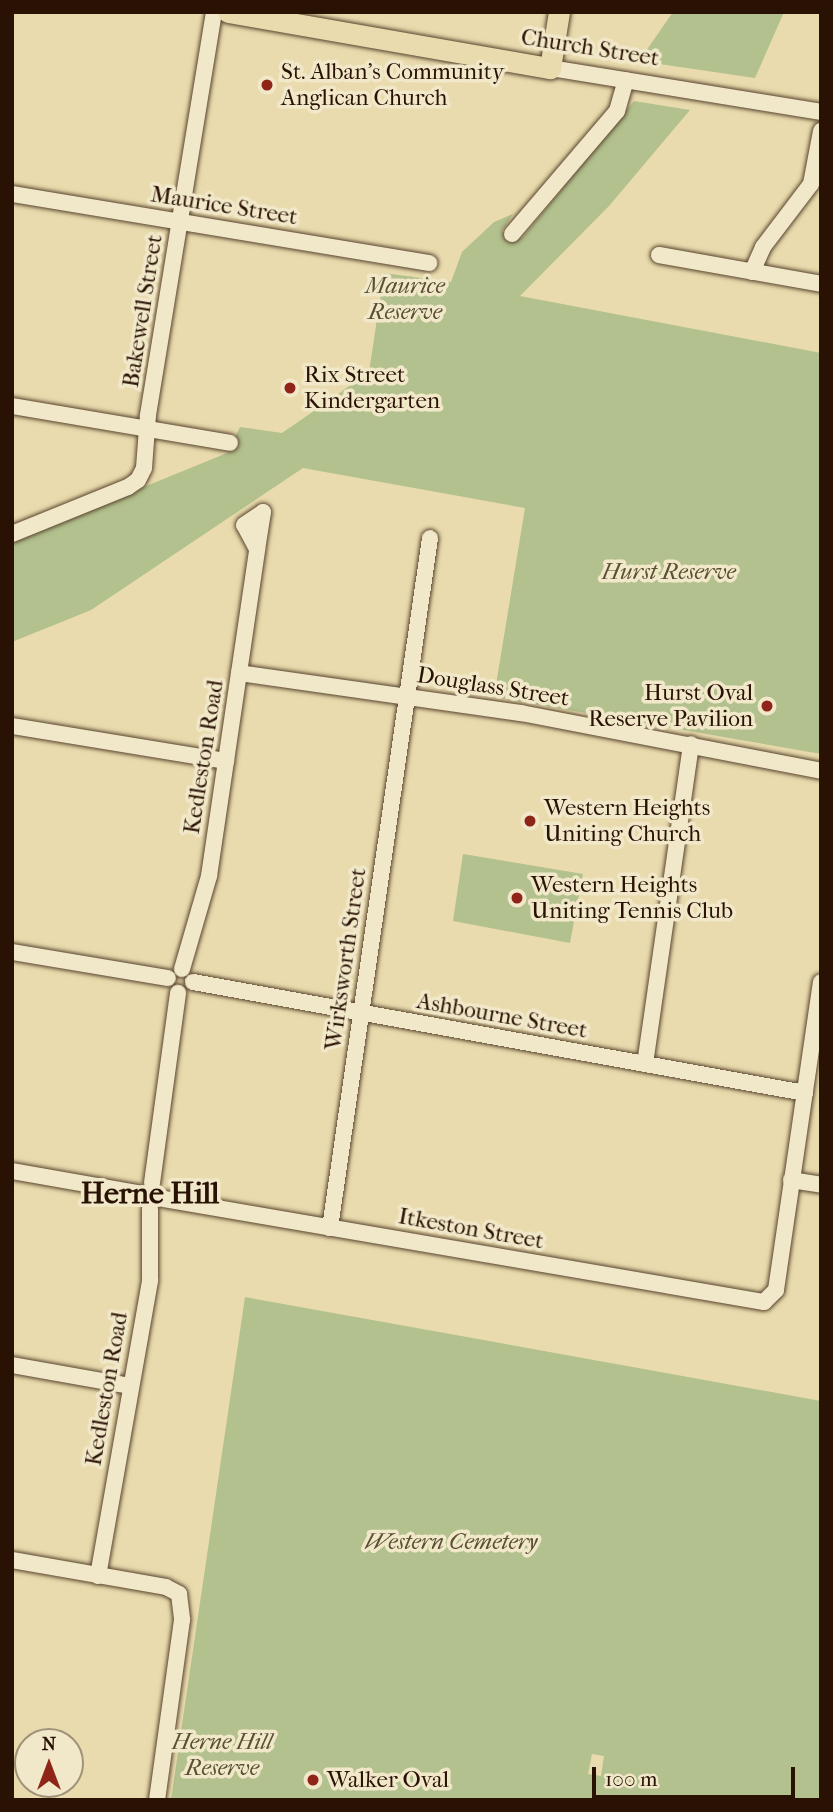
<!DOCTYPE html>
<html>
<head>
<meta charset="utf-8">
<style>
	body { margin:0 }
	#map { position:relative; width:833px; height:1812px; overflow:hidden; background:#e9dbad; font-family:"IM FELL French Canon",serif }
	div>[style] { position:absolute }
	.green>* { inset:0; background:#b2c18d }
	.roads { filter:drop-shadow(0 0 2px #59442e) drop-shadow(0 0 2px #59442e) }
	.minor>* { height:16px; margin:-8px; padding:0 8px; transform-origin:8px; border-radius:8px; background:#f1e8ca }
	.major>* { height:21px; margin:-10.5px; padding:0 10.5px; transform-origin:10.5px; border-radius:10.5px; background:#e9dbad }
	.dots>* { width:19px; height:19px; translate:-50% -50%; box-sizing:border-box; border:4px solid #f1e8ca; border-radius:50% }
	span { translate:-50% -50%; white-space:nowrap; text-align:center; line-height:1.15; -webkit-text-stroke:7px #f1e8ca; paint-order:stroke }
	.street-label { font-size:23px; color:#291103 }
	.poi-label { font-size:23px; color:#291103 }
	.left { translate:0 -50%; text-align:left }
	.right { translate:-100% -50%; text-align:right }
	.park-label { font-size:23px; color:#594f33; font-style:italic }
	.district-label { font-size:30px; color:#291103; font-weight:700 }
	.frame { position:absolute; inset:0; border:14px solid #291103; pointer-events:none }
	.north { position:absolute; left:14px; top:1728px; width:70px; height:70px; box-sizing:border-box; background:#f1e8ca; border:2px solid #a1927a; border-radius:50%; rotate:0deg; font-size:19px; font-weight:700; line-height:28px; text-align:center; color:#291103 }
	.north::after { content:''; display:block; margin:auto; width:24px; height:32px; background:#8f2418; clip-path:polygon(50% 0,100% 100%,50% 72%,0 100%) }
	.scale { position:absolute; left:592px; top:1767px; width:203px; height:32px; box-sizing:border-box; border:4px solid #291103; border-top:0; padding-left:9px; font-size:21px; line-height:24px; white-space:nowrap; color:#291103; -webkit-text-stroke:5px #f1e8ca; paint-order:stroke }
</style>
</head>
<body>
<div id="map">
	<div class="green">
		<div style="clip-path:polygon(673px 12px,784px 12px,755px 78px,639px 61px)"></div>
		<div style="clip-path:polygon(634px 101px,690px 110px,609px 206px,520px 296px,821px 353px,821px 754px,494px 697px,525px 508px,303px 468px,91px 610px,12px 642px,12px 541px,227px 453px,240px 427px,282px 433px,324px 404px,369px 372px,384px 273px,451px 282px,462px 252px,494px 222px,513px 214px,502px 231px,509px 241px,522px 238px)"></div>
		<div style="clip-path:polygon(463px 854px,583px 874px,570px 943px,453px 921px)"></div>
		<div style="clip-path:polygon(evenodd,245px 1297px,821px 1401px,821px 1800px,171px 1800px,245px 1297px,592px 1754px,604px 1756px,601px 1776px,588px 1774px,592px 1754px)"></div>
	</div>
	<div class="roads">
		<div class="minor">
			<div style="left:550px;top:68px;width:275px;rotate:9.2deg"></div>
			<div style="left:12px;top:194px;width:423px;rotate:9.4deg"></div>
			<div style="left:512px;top:234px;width:162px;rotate:-49.5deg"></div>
			<div style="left:617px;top:111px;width:32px;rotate:-74deg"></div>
			<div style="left:659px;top:255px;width:165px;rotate:10.1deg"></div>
			<div style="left:752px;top:272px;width:27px;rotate:-66deg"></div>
			<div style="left:763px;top:247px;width:79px;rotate:-52.7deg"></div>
			<div style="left:811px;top:184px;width:54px;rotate:-79.3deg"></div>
			<div style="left:12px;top:406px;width:221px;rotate:9.6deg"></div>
			<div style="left:12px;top:534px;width:125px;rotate:-22.1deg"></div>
			<div style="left:128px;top:487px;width:12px;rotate:-35deg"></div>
			<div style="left:138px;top:480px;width:13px;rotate:-63deg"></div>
			<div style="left:144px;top:468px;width:53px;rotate:-85.7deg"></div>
			<div style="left:148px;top:415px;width:408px;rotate:-80.7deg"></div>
			<div style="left:239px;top:673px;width:285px;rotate:8.1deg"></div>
			<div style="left:521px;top:713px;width:306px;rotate:10.9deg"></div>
			<div style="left:12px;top:726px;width:217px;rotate:9.3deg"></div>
			<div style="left:12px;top:952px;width:158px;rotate:9.5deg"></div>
			<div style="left:182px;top:969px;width:97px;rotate:-73.8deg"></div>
			<div style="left:209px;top:876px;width:331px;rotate:-81.6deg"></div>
			<div style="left:257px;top:549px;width:27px;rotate:-118deg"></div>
			<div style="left:244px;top:525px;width:23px;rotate:-34deg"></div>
			<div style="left:263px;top:512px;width:37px;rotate:99deg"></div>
			<div style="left:193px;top:982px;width:622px;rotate:10.28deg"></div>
			<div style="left:645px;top:1064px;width:323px;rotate:-81.8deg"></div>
			<div style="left:12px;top:1171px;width:127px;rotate:10deg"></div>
			<div style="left:791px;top:1180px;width:30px;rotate:9deg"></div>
			<div style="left:152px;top:1183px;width:192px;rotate:-82.2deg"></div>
			<div style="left:164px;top:1199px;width:609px;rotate:9.74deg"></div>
			<div style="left:764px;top:1302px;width:17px;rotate:-45deg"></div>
			<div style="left:776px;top:1290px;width:311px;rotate:-81.7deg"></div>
			<div style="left:330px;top:1228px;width:697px;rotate:-81.75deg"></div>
			<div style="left:12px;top:1365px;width:120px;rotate:10.1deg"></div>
			<div style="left:12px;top:1560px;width:156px;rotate:9.9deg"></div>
			<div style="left:166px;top:1587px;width:15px;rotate:28deg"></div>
			<div style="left:179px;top:1594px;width:26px;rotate:83deg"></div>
			<div style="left:182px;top:1620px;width:182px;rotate:97.9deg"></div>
			<div style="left:98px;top:1576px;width:301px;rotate:-80deg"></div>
			<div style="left:150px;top:1280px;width:71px;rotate:-90deg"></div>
		</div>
		<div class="major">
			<div style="left:228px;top:12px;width:327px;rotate:9.9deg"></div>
			<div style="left:550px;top:68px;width:57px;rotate:-80.9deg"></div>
		</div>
	</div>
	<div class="dots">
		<div style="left:267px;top:85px;background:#8f2418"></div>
		<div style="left:290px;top:388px;background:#8f2418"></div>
		<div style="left:767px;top:706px;background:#8f2418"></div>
		<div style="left:530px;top:821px;background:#8f2418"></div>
		<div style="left:517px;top:898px;background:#8f2418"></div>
		<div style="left:313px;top:1780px;background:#8f2418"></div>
	</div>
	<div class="street-label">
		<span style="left:590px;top:48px;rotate:9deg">Church Street</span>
		<span style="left:224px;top:206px;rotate:9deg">Maurice Street</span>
		<span style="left:143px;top:311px;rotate:-81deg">Bakewell Street</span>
		<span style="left:493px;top:687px;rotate:9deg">Douglass Street</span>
		<span style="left:204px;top:757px;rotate:-81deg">Kedleston Road</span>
		<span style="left:346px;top:959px;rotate:-82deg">Wirksworth Street</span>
		<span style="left:502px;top:1016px;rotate:10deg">Ashbourne Street</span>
		<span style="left:471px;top:1229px;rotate:10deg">Itkeston Street</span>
		<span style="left:107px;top:1389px;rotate:-80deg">Kedleston Road</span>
	</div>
	<div class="poi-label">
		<span class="left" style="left:281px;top:85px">St. Alban's Community<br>Anglican Church</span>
		<span class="left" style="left:304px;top:388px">Rix Street<br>Kindergarten</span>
		<span class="right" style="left:753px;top:706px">Hurst Oval<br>Reserve Pavilion</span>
		<span class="left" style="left:544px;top:821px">Western Heights<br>Uniting Church</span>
		<span class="left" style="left:531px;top:898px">Western Heights<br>Uniting Tennis Club</span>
		<span class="left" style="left:327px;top:1780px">Walker Oval</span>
	</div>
	<div class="park-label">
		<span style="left:405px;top:299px">Maurice<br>Reserve</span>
		<span style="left:669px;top:572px">Hurst Reserve</span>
		<span style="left:451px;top:1542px">Western Cemetery</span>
		<span style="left:222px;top:1755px">Herne Hill<br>Reserve</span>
	</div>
	<div class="district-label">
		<span style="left:150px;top:1194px">Herne Hill</span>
	</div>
	<div class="frame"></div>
	<div class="north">N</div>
	<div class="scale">100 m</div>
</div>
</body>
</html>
